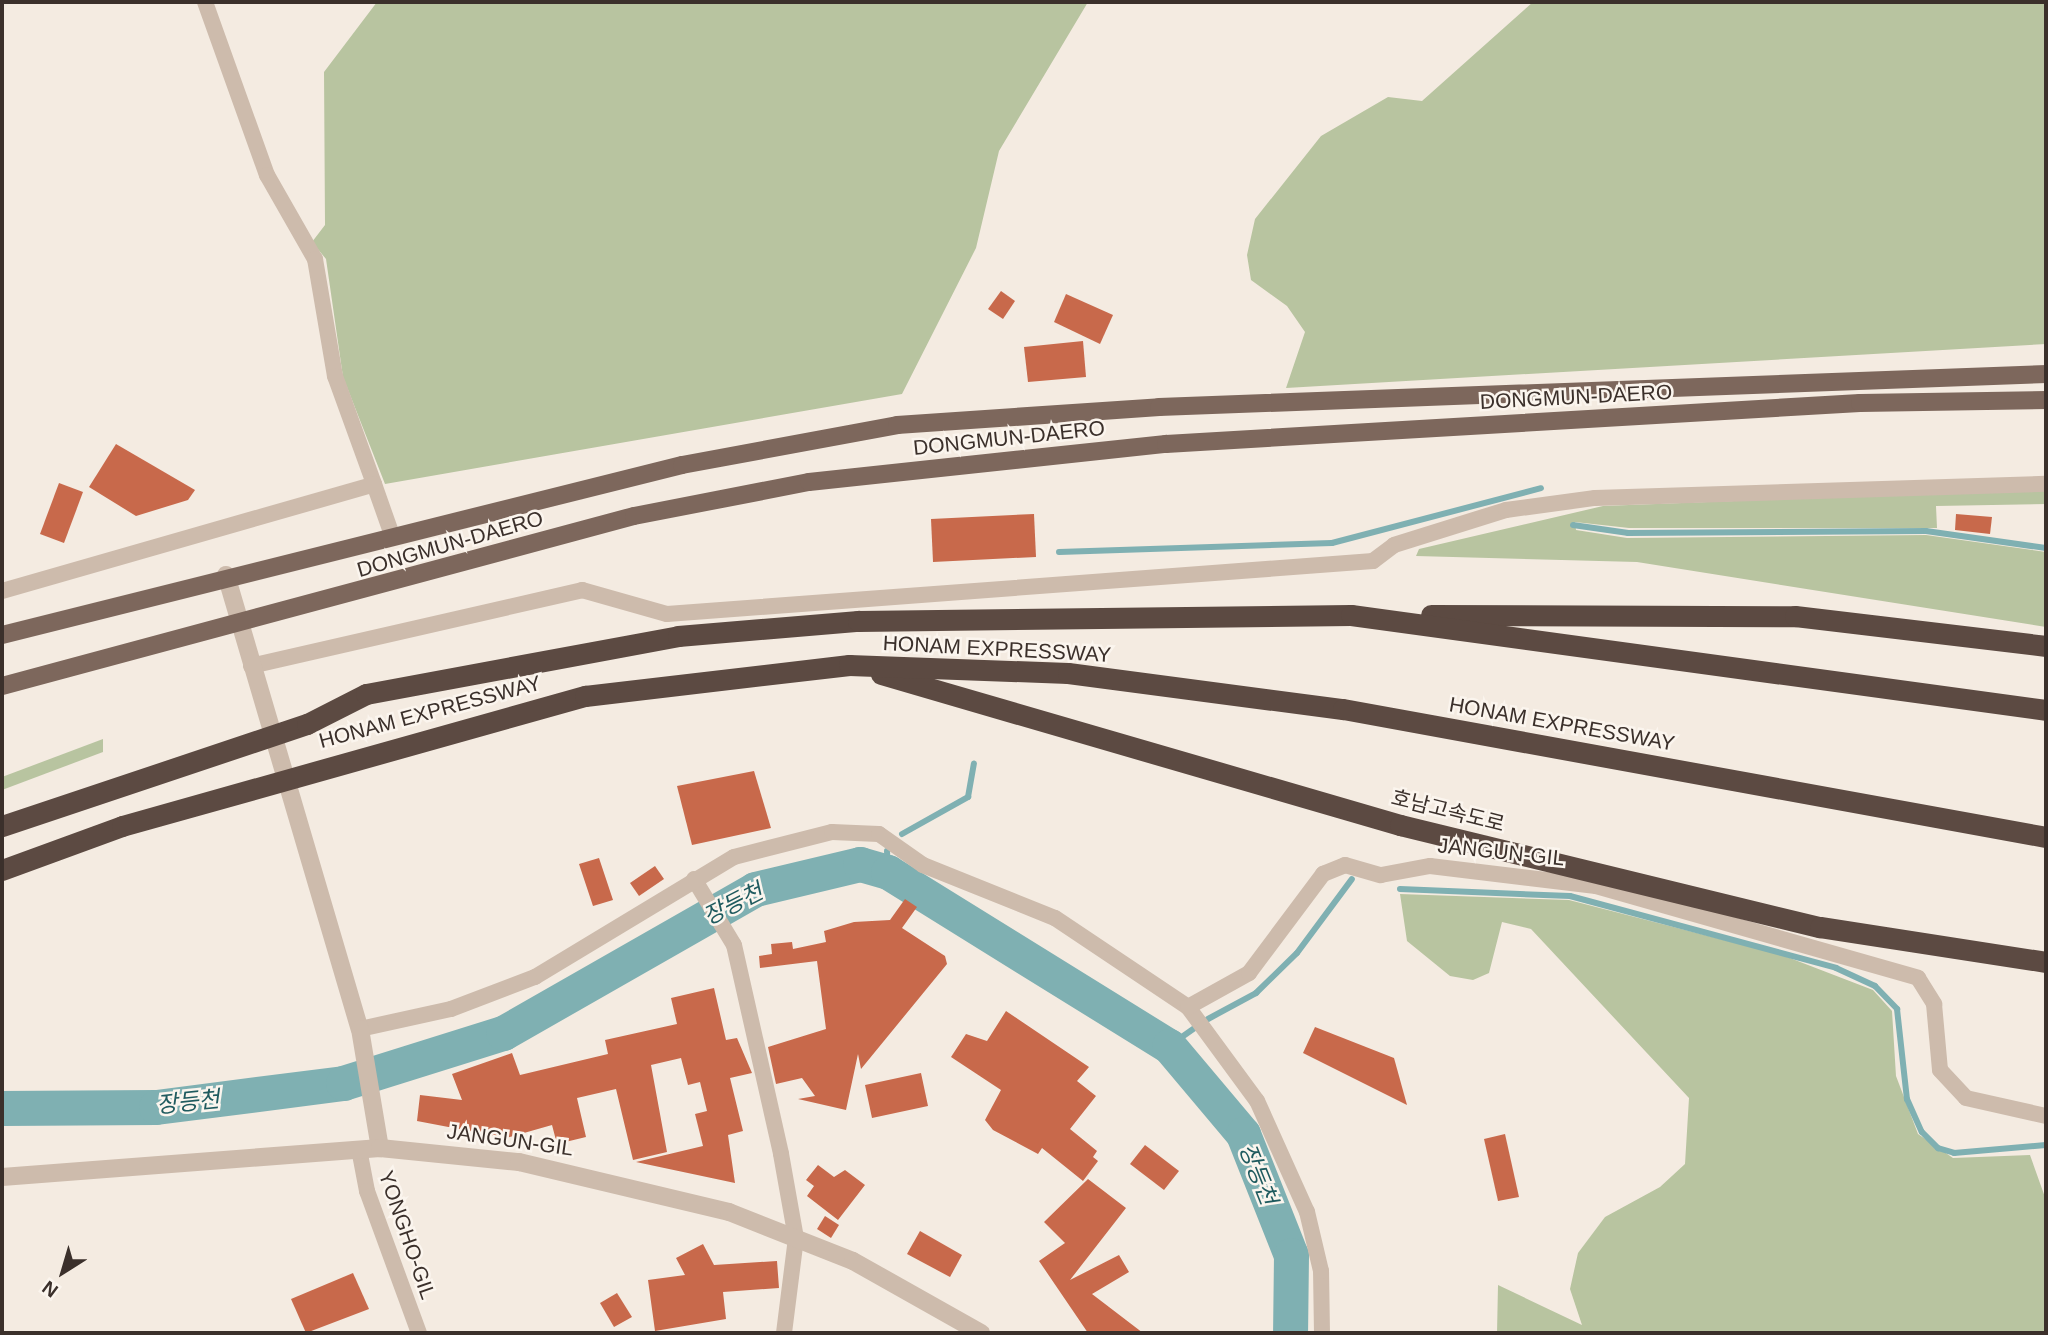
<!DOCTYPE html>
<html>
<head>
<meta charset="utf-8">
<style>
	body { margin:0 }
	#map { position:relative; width:2048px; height:1335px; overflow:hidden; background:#f4ebe1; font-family:Arial,"Noto Sans KR",sans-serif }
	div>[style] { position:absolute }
	.green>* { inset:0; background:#b8c4a0 }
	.stream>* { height:6px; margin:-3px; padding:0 3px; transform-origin:3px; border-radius:3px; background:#7fb0b2 }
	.river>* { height:35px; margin:-17.5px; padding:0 17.5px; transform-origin:17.5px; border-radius:17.5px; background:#7fb0b2 }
	.building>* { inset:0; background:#c8694b }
	.minor>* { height:16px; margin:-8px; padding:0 8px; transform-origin:8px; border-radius:8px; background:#cdbbac }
	.tertiary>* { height:18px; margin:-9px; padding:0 9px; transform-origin:9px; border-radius:9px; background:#cdbbac }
	.primary>* { height:18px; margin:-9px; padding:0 9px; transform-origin:9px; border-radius:9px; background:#7d675c }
	.motorway>* { height:21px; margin:-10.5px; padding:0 10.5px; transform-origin:10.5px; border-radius:10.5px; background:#5c4a42 }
	span { translate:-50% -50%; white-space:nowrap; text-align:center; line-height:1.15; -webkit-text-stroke:5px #fbf5ee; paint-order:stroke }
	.street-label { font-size:21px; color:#3b302b }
	.water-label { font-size:23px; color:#1f5a5e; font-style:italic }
	.frame { position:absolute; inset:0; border:4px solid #3b302b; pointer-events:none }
	.north { position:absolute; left:28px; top:1237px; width:70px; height:70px; -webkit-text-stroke:5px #fbf5ee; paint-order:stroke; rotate:217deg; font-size:19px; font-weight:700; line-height:28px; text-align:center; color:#3b302b }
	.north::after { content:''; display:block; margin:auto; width:24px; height:32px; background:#3b302b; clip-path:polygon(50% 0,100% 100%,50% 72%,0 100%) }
</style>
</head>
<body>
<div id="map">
	<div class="green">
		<div style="clip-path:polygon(377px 2px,1088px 2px,999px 151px,976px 248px,902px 394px,385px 484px,343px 377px,326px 259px,312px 242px,325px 225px,324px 72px)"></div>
		<div style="clip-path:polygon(1533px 2px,2046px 2px,2046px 344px,1286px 388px,1305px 332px,1287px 306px,1251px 280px,1247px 255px,1255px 219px,1321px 136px,1388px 97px,1422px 101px)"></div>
		<div style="clip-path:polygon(2046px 489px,2046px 504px,1936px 506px,1937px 528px,1629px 528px,1575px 522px,1576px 530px,1627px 538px,1926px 535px,2046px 552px,2046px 627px,1637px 562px,1416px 556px,1419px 549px,1603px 506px)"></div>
		<div style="clip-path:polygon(103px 739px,103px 752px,2px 790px,2px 777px)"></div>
		<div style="clip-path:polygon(1400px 894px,1569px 900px,1782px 955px,1873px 990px,1892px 1011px,1896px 1076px,1918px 1134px,1953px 1158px,2030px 1155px,2046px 1200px,2046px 1333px,1497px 1333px,1498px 1285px,1582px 1325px,1570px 1289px,1578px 1253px,1605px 1217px,1660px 1187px,1685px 1164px,1689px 1098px,1531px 929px,1502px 922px,1489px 973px,1473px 980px,1450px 976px,1407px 941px)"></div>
	</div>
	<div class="stream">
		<div style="left:1573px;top:525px;width:56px;rotate:8.3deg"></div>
		<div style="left:1628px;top:533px;width:298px;rotate:-0.4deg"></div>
		<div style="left:1926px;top:531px;width:121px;rotate:8.1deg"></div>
		<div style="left:1059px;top:552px;width:273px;rotate:-1.9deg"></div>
		<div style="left:1332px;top:543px;width:216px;rotate:-14.7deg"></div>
		<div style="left:902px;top:834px;width:76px;rotate:-29.3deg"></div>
		<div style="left:968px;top:797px;width:34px;rotate:-80deg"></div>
		<div style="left:887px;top:851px;width:21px;rotate:87deg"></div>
		<div style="left:1400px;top:889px;width:170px;rotate:2.4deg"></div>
		<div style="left:1570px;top:896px;width:276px;rotate:15.1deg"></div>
		<div style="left:1836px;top:968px;width:43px;rotate:24.8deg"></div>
		<div style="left:1875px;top:986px;width:32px;rotate:46deg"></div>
		<div style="left:1897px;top:1009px;width:91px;rotate:83.7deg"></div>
		<div style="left:1907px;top:1099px;width:36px;rotate:66deg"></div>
		<div style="left:1922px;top:1132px;width:23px;rotate:45deg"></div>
		<div style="left:1938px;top:1148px;width:17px;rotate:17deg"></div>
		<div style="left:1954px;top:1153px;width:92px;rotate:-5deg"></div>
		<div style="left:1208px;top:1019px;width:55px;rotate:-28.4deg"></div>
		<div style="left:1256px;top:993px;width:57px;rotate:-44.3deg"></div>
		<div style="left:1297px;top:953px;width:92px;rotate:-53.4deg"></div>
		<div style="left:1169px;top:1046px;width:33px;rotate:-35deg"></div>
	</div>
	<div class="river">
		<div style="left:2px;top:1108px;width:154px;rotate:-0.4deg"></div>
		<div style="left:156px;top:1107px;width:189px;rotate:-7.3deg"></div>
		<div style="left:343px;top:1083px;width:168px;rotate:-17.4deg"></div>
		<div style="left:503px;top:1033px;width:290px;rotate:-29.7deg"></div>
		<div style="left:755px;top:889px;width:108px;rotate:-13.4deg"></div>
		<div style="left:860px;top:864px;width:29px;rotate:16deg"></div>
		<div style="left:888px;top:872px;width:331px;rotate:31.8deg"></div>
		<div style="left:1169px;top:1046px;width:115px;rotate:49.9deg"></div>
		<div style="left:1243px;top:1134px;width:130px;rotate:68.4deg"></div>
		<div style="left:1291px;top:1255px;width:78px;rotate:90.7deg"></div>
	</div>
	<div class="building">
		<div style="clip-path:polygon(1001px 291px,1015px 301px,1003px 319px,988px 309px)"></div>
		<div style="clip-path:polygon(1066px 294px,1113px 315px,1100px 344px,1054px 322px)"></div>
		<div style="clip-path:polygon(1083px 341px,1086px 377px,1028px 382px,1024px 347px)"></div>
		<div style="clip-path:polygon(116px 444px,195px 490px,188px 500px,136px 516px,89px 487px)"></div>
		<div style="clip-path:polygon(59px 483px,83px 492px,64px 543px,40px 534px)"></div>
		<div style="clip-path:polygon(1034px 514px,1036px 557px,933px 562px,931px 519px)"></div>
		<div style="clip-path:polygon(1956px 514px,1992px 517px,1990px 534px,1955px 530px)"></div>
		<div style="clip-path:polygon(754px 771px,771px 828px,692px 845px,677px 786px)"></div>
		<div style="clip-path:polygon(599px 858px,613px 900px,593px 906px,579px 864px)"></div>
		<div style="clip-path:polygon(655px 866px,664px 879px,639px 896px,630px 883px)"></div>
		<div style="clip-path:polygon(905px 899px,917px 907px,902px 928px,945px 956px,947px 964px,861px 1069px,858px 1054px,846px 1110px,798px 1099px,815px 1096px,802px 1078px,776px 1084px,768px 1047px,826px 1029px,817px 961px,760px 968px,759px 956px,772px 954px,771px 944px,792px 942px,793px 949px,826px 942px,824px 931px,854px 922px,890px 920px)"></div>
		<div style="clip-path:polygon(714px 988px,726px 1040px,737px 1038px,752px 1073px,730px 1078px,743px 1131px,728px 1135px,735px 1183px,636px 1162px,703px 1146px,695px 1114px,707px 1111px,700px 1082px,688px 1085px,681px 1058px,651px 1065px,667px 1152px,633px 1160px,616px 1089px,577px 1098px,586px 1137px,557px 1144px,552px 1125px,506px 1138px,417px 1121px,420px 1095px,462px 1100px,452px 1074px,512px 1053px,520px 1075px,608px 1054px,605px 1040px,677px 1024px,671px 998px)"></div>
		<div style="clip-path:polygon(1006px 1011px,1089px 1067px,1077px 1081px,1096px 1096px,1070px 1129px,1097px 1151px,1093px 1157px,1098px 1161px,1083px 1181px,1042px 1148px,1038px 1154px,993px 1130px,985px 1120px,1001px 1090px,951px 1057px,966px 1034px,987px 1041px)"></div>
		<div style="clip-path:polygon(1315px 1027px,1394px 1058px,1407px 1105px,1303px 1053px)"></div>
		<div style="clip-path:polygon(921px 1073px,928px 1106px,872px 1118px,865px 1085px)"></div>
		<div style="clip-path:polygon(1505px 1134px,1519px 1197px,1498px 1201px,1484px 1139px)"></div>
		<div style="clip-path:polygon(1145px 1145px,1179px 1171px,1164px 1190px,1130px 1164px)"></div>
		<div style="clip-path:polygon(818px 1165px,834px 1177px,845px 1170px,865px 1185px,838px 1220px,807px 1196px,814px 1186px,806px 1180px)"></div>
		<div style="clip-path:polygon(1088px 1179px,1126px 1208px,1070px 1280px,1119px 1255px,1129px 1272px,1092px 1294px,1143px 1333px,1088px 1333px,1039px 1261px,1065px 1243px,1044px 1222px)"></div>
		<div style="clip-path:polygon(825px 1216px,839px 1225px,831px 1238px,817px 1229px)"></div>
		<div style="clip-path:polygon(920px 1231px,962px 1255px,950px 1277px,907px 1254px)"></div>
		<div style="clip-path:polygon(703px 1244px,714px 1265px,777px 1261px,779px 1288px,723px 1292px,726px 1319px,655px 1331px,648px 1280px,685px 1275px,676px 1258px)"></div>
		<div style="clip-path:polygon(353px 1273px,369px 1309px,306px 1333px,291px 1299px)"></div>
		<div style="clip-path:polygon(617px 1293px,632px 1317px,614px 1327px,600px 1303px)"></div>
	</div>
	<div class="minor">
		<div style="left:205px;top:2px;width:184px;rotate:70.3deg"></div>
		<div style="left:267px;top:175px;width:97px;rotate:60.3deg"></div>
		<div style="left:315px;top:259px;width:119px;rotate:80.3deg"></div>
		<div style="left:335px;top:376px;width:115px;rotate:70.1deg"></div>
		<div style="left:2px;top:591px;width:387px;rotate:-16deg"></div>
		<div style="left:374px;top:484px;width:54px;rotate:70.6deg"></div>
		<div style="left:251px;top:666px;width:340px;rotate:-12.9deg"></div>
		<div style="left:582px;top:590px;width:88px;rotate:15.8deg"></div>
		<div style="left:667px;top:614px;width:708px;rotate:-4.29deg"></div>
		<div style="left:1373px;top:561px;width:26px;rotate:-37deg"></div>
		<div style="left:1394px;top:545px;width:117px;rotate:-17.4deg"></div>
		<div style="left:1506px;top:510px;width:90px;rotate:-7.7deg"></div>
		<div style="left:1595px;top:498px;width:451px;rotate:-1.8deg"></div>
		<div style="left:694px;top:879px;width:77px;rotate:58.8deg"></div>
		<div style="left:734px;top:945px;width:214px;rotate:77.3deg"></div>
		<div style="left:781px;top:1154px;width:85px;rotate:79.9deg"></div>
		<div style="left:796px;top:1238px;width:96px;rotate:97.2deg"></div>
		<div style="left:360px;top:1029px;width:93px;rotate:-12.4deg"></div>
		<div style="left:451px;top:1009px;width:90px;rotate:-20.9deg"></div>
		<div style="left:535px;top:977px;width:232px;rotate:-31.1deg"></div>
		<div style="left:734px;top:857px;width:101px;rotate:-14.3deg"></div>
		<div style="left:832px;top:832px;width:47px;rotate:2.4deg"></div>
		<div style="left:879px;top:834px;width:54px;rotate:35.2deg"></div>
		<div style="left:923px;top:865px;width:142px;rotate:21.9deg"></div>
		<div style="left:1055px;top:918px;width:160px;rotate:33.8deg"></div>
		<div style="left:359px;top:1149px;width:43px;rotate:79.2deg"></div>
		<div style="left:367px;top:1191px;width:151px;rotate:69.9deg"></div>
		<div style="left:1322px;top:1333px;width:62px;rotate:-90.9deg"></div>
		<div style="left:1321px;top:1271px;width:61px;rotate:-103.3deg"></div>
		<div style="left:1307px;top:1212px;width:122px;rotate:-114.2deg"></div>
		<div style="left:1257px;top:1101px;width:117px;rotate:-126.3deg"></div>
		<div style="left:1188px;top:1007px;width:70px;rotate:-29.1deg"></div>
		<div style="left:1249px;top:973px;width:124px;rotate:-53.2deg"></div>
		<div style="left:1323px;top:874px;width:24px;rotate:-22deg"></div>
		<div style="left:1345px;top:865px;width:37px;rotate:16deg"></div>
		<div style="left:1381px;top:875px;width:50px;rotate:-10.4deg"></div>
		<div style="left:1430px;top:866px;width:167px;rotate:6.9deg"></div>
		<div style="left:1596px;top:886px;width:335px;rotate:15.9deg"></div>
		<div style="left:1918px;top:978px;width:31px;rotate:58deg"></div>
		<div style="left:1934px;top:1004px;width:66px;rotate:84.8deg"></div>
		<div style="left:1940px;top:1070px;width:38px;rotate:47deg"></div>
		<div style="left:1966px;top:1098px;width:82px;rotate:12.7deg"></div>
	</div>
	<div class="tertiary">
		<div style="left:226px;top:575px;width:473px;rotate:73.6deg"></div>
		<div style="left:360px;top:1029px;width:121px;rotate:80.5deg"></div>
		<div style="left:2px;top:1177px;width:379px;rotate:-4.4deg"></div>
		<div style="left:380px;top:1148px;width:140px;rotate:5.8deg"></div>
		<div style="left:519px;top:1162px;width:216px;rotate:13.4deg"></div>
		<div style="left:729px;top:1212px;width:133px;rotate:21.6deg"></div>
		<div style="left:853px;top:1261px;width:147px;rotate:29.4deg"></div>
	</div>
	<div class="primary">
		<div style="left:2px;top:635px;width:701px;rotate:-14.04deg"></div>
		<div style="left:682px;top:465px;width:219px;rotate:-10.5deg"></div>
		<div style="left:897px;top:425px;width:263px;rotate:-3.9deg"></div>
		<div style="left:1159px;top:407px;width:888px;rotate:-2.13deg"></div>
		<div style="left:2px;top:686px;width:654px;rotate:-15.06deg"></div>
		<div style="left:634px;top:516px;width:178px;rotate:-11deg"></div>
		<div style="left:809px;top:482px;width:359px;rotate:-6.1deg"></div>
		<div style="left:1166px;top:444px;width:695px;rotate:-3.38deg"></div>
		<div style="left:1860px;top:403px;width:186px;rotate:-0.9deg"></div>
	</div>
	<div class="motorway">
		<div style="left:1431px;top:615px;width:364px;rotate:0.2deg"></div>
		<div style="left:1795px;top:616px;width:253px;rotate:6.8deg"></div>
		<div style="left:881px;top:674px;width:541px;rotate:16.22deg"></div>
		<div style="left:1400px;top:825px;width:432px;rotate:13.7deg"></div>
		<div style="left:1820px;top:927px;width:229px;rotate:8.8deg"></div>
		<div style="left:2px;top:826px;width:322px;rotate:-18.5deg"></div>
		<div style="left:307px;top:724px;width:66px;rotate:-27deg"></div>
		<div style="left:366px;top:694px;width:317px;rotate:-10.5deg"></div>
		<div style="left:678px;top:636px;width:181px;rotate:-4.8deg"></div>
		<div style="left:858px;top:621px;width:493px;rotate:-0.7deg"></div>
		<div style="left:1351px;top:615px;width:701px;rotate:7.78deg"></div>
		<div style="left:2px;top:870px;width:128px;rotate:-20.1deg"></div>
		<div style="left:122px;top:826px;width:481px;rotate:-15.7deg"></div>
		<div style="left:585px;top:696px;width:266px;rotate:-6.7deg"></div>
		<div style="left:849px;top:665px;width:219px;rotate:2.1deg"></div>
		<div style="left:1068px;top:673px;width:277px;rotate:7.5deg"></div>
		<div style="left:1343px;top:709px;width:715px;rotate:10.32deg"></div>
	</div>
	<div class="street-label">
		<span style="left:1576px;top:397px;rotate:-3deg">DONGMUN-DAERO</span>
		<span style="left:1009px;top:438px;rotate:-6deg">DONGMUN-DAERO</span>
		<span style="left:450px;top:544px;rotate:-16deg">DONGMUN-DAERO</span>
		<span style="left:997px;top:649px;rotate:3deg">HONAM EXPRESSWAY</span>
		<span style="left:430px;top:712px;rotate:-15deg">HONAM EXPRESSWAY</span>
		<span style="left:1562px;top:724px;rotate:10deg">HONAM EXPRESSWAY</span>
		<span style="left:1448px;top:811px;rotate:14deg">호남고속도로</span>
		<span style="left:1501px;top:852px;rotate:6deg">JANGUN-GIL</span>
		<span style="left:510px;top:1140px;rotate:8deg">JANGUN-GIL</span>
		<span style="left:407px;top:1235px;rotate:71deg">YONGHO-GIL</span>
	</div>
	<div class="water-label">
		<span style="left:733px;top:904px;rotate:-27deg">장등천</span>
		<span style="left:188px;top:1102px;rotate:-6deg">장등천</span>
		<span style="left:1258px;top:1174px;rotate:68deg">장등천</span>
	</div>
	<div class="frame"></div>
	<div class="north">N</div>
</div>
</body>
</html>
